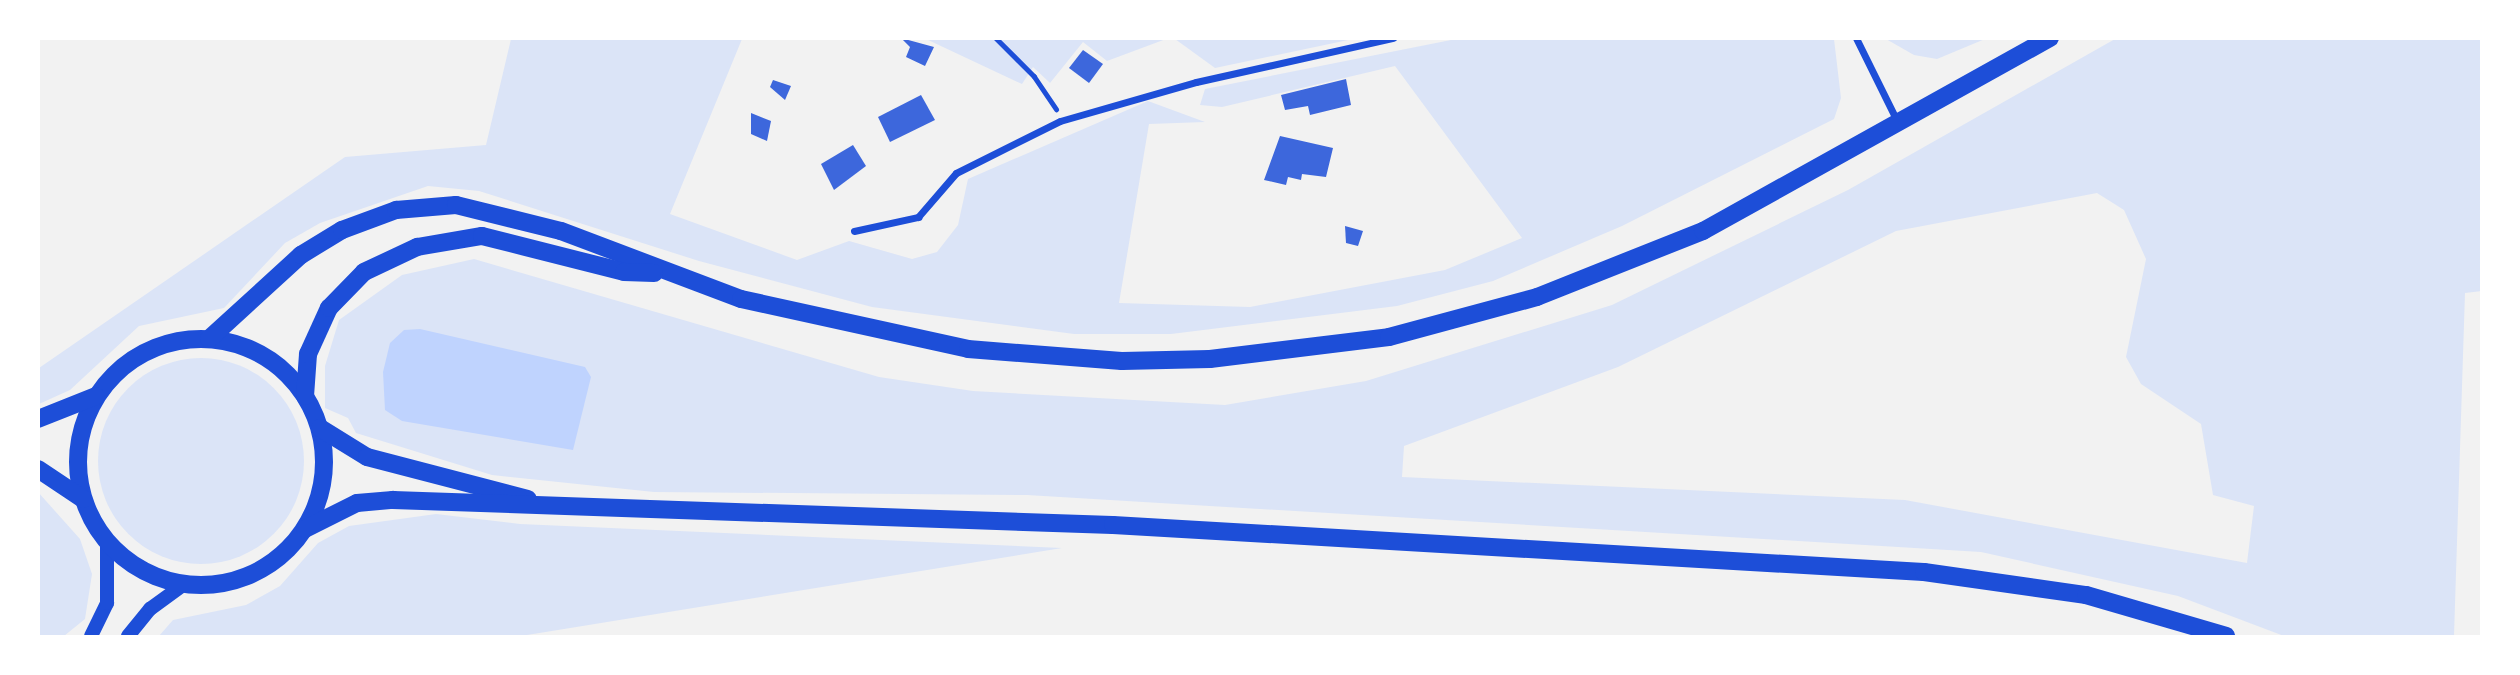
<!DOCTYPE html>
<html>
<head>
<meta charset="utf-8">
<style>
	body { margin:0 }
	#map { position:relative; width:2520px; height:675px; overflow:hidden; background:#f2f2f2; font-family:"Nunito Sans",sans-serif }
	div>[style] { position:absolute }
	.green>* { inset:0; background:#dbe4f7 }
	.round { border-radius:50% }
	.water>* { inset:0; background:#bfd3fe }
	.building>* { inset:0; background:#3d67dc }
	.path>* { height:4.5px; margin:-2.25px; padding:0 2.25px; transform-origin:2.25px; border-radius:2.25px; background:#1d4ed8 }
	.minor>* { height:7px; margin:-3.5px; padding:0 3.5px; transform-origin:3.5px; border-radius:3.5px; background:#1d4ed8 }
	.secondary>* { height:14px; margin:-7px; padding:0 7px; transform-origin:7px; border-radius:7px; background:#1d4ed8 }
	.primary>* { height:18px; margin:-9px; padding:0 9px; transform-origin:9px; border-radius:9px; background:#1d4ed8 }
	.primary>.ring { margin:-9px; padding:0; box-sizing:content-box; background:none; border:18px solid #1d4ed8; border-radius:50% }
	span { translate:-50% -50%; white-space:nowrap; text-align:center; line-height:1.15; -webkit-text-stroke:5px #fff; paint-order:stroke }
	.frame { position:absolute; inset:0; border:40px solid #fff; pointer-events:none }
</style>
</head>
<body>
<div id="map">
	<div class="green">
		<div style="clip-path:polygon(926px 39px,1166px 39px,1107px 61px,1083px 42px,1050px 83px,1033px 67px,1022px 84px)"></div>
		<div style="clip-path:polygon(1175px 39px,1353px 39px,1215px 68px)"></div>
		<div style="clip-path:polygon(1456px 39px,1834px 39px,1841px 98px,1834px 119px,1622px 226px,1493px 281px,1397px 306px,1171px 334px,1074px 334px,872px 307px,699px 261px,479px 191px,428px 186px,320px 223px,285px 243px,224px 308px,139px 326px,70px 390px,39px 404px,39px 368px,345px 157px,486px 145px,511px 39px,742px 39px,670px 214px,797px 260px,849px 241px,912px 259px,937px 252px,958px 225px,968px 179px,1148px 101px,1205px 122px,1149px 124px,1119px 303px,1250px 307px,1445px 270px,1522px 238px,1395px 66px,1222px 107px,1200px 105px,1205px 89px)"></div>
		<div style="clip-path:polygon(1886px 39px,1985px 39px,1937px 59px,1914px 55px)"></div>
		<div style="clip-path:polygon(evenodd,2115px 39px,2481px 39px,2482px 291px,2465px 293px,2454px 636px,2284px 636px,2178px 596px,1981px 552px,1027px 495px,654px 492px,492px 475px,356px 433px,348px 418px,325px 408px,325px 366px,339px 320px,402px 275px,474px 259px,879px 377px,973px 391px,1225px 405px,1366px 381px,1612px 305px,1848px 190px,2115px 39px,2097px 193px,2124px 210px,2146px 259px,2126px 357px,2141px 384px,2201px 424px,2213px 495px,2254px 506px,2247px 563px,1905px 500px,1402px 477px,1404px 446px,1618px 367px,1896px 231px,2097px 193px)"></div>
		<div class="round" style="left:98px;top:358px;width:206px;height:206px"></div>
		<div style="clip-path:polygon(38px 492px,80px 539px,92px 574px,85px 619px,64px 636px,39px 636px)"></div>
		<div style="clip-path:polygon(436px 514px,520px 524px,1062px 548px,521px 636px,159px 636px,173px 620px,246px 605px,280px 586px,318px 543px,349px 526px)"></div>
	</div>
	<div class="water">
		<div style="clip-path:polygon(420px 329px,585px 367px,591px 377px,573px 450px,402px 421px,385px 410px,383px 372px,390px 343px,404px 330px)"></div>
	</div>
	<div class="building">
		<div style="clip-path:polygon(901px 38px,934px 47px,925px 66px,906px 57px,910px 47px)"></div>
		<div style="clip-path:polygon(1083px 50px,1103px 64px,1089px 83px,1069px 68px)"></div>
		<div style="clip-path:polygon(1346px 79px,1351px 105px,1310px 115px,1308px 106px,1285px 110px,1281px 95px)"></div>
		<div style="clip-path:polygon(773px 80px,791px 86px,785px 100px,770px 87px)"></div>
		<div style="clip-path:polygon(921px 95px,935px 120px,890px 142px,878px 117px)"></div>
		<div style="clip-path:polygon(751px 113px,771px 121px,767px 141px,751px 134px)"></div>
		<div style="clip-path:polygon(1280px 136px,1333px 148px,1326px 177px,1302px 174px,1301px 180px,1288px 177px,1286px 185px,1264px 180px)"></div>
		<div style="clip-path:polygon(853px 145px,866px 166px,834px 190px,821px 164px)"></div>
		<div style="clip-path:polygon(1345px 226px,1363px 231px,1358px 246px,1346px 243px)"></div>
	</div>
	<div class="path">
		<div style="left:996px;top:38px;width:54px;rotate:45deg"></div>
		<div style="left:1034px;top:76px;width:40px;rotate:56deg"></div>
	</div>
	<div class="minor">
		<div style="left:1856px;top:38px;width:95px;rotate:63.7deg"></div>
		<div style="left:854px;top:231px;width:66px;rotate:-12.3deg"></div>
		<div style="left:918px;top:217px;width:58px;rotate:-49.2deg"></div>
		<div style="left:956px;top:173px;width:116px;rotate:-26.6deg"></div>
		<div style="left:1060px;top:121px;width:141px;rotate:-16deg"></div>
		<div style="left:1196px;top:82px;width:202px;rotate:-12.6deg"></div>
	</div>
	<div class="secondary">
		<div style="left:91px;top:636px;width:37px;rotate:-64deg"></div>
		<div style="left:107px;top:603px;width:60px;rotate:-90deg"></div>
		<div style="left:128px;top:636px;width:35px;rotate:-51deg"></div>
		<div style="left:150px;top:609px;width:41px;rotate:-36deg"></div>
	</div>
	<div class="primary">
		<div class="ring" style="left:78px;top:339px;width:228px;height:228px"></div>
		<div style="left:209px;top:339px;width:125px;rotate:-42.4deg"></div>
		<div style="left:301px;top:255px;width:48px;rotate:-31.4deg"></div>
		<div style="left:342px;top:230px;width:58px;rotate:-20.3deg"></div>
		<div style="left:396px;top:210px;width:60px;rotate:-4.8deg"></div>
		<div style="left:456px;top:205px;width:108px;rotate:13.9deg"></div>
		<div style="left:561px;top:231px;width:192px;rotate:20.7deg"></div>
		<div style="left:741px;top:299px;width:232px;rotate:12.4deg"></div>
		<div style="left:968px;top:349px;width:154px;rotate:4.5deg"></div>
		<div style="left:1122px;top:361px;width:88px;rotate:-1.3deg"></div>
		<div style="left:1210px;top:359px;width:180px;rotate:-7deg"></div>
		<div style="left:1389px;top:337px;width:153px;rotate:-15.1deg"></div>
		<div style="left:1537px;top:297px;width:179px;rotate:-21.7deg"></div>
		<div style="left:1703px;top:231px;width:397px;rotate:-29.1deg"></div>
		<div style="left:305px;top:396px;width:42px;rotate:-85.9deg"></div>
		<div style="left:308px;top:354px;width:51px;rotate:-65.5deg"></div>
		<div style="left:329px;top:308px;width:50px;rotate:-45.8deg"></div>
		<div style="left:364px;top:272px;width:59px;rotate:-25.3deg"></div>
		<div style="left:417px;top:247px;width:66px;rotate:-9.6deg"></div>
		<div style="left:482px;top:236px;width:146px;rotate:14.2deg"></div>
		<div style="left:624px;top:272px;width:30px;rotate:2deg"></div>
		<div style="left:38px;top:419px;width:62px;rotate:-21.6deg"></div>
		<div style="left:320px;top:428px;width:55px;rotate:31.7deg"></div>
		<div style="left:367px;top:457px;width:166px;rotate:14.6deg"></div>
		<div style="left:38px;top:469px;width:54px;rotate:33.7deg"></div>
		<div style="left:305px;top:529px;width:58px;rotate:-26.6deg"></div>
		<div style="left:357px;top:503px;width:36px;rotate:-5deg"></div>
		<div style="left:393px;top:500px;width:720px;rotate:1.99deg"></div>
		<div style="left:1113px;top:525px;width:812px;rotate:3.32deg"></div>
		<div style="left:1924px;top:572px;width:164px;rotate:8.1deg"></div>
		<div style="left:2086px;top:595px;width:146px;rotate:16.3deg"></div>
	</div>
	<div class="frame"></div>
</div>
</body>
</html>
